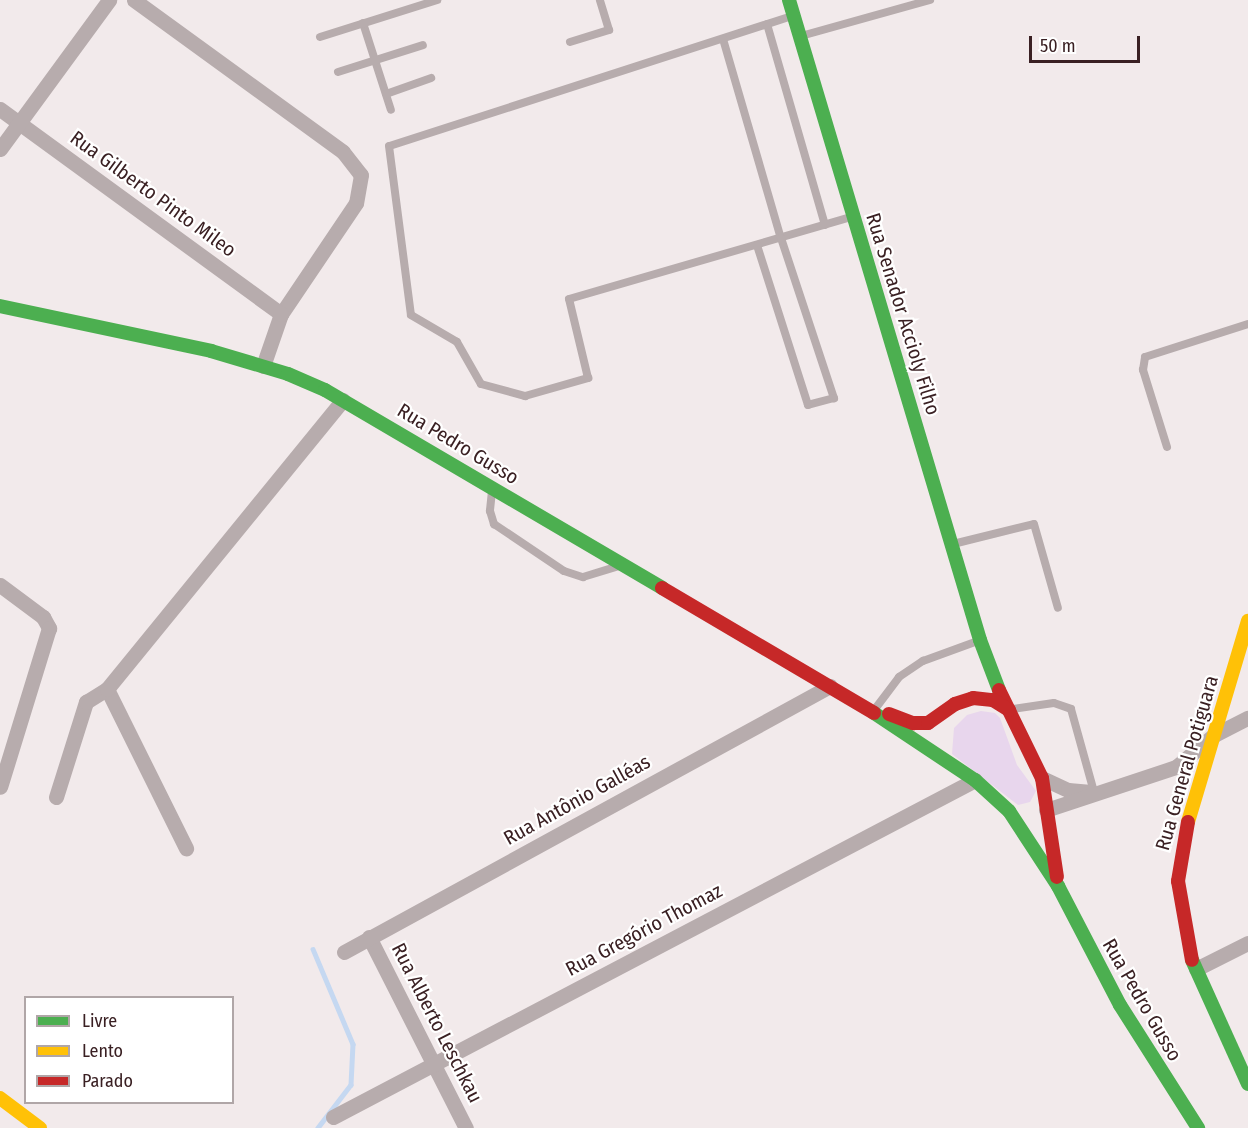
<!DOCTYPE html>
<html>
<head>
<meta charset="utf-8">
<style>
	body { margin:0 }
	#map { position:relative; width:1248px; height:1128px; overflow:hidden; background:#f2eaeb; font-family:"Fira Sans Condensed",sans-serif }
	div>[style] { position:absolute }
	.green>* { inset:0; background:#e8d6ed }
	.stream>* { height:4.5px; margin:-2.25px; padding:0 2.25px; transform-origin:2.25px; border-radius:2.25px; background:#c5d8f1 }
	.lane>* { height:8px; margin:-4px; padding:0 4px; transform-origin:4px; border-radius:4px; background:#b7acad }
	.street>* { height:15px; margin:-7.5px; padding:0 7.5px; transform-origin:7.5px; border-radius:7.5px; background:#b7acad }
	.fast>* { height:14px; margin:-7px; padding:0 7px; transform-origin:7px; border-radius:7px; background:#4caf50 }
	.slow>* { height:14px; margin:-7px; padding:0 7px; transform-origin:7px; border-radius:7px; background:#ffc107 }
	.jam>* { height:14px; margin:-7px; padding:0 7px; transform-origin:7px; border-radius:7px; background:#c62828 }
	span { translate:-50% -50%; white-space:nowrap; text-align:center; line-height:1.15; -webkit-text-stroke:4.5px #fff; paint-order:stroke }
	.street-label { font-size:20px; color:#3a2023 }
	.legend { position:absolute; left:24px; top:996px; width:210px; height:108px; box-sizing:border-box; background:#fff; border:2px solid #b0a6a7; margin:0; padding:8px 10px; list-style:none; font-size:18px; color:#3a2023 }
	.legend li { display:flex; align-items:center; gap:12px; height:30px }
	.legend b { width:30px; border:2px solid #b0a6a7 }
	.scale { position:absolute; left:1029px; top:36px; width:111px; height:27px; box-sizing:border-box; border:3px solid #3a2023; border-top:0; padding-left:8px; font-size:18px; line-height:21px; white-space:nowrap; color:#3a2023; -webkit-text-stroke:4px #fff; paint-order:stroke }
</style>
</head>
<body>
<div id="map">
	<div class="green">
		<div style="clip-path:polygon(981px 711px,995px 713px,1000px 718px,1017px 765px,1036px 791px,1030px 802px,1018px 805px,952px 754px,954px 728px,967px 715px)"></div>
	</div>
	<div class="stream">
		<div style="left:313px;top:949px;width:103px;rotate:67.2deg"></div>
		<div style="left:353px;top:1044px;width:41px;rotate:92.8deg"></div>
		<div style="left:351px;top:1085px;width:54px;rotate:127.5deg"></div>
	</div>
	<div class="lane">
		<div style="left:792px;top:16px;width:423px;rotate:162.1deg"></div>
		<div style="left:389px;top:146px;width:170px;rotate:82.6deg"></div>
		<div style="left:411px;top:315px;width:53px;rotate:30.4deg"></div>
		<div style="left:457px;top:342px;width:48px;rotate:60.3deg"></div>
		<div style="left:481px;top:384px;width:46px;rotate:15.3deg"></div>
		<div style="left:525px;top:396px;width:66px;rotate:-15.9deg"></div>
		<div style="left:588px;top:378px;width:81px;rotate:-103.5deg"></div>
		<div style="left:569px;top:299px;width:295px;rotate:-16.2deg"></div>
		<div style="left:363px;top:23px;width:91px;rotate:72.2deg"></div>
		<div style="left:767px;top:24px;width:209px;rotate:73.9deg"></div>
		<div style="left:801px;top:36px;width:134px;rotate:-15.6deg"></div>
		<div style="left:320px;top:37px;width:123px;rotate:-17.5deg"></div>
		<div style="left:723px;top:39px;width:207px;rotate:73.8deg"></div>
		<div style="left:781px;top:238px;width:169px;rotate:71.7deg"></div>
		<div style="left:834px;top:398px;width:27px;rotate:165deg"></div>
		<div style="left:808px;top:405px;width:168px;rotate:-107.7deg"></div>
		<div style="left:570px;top:42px;width:41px;rotate:-17.1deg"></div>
		<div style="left:609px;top:30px;width:31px;rotate:-107deg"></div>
		<div style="left:338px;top:72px;width:89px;rotate:-17.6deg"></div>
		<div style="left:386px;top:94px;width:48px;rotate:-19.6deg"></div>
		<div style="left:1167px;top:447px;width:81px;rotate:-107.3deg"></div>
		<div style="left:1143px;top:370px;width:13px;rotate:-81deg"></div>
		<div style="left:1145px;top:357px;width:108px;rotate:-17.8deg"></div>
		<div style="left:492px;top:491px;width:20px;rotate:96deg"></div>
		<div style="left:490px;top:511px;width:14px;rotate:73deg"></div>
		<div style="left:494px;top:524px;width:84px;rotate:33.9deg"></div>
		<div style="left:564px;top:571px;width:20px;rotate:18deg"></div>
		<div style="left:583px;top:577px;width:37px;rotate:-17deg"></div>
		<div style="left:953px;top:544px;width:83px;rotate:-13.9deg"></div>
		<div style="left:1034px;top:524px;width:87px;rotate:74.1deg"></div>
		<div style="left:875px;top:709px;width:40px;rotate:-53deg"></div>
		<div style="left:899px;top:677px;width:29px;rotate:-34deg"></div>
		<div style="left:923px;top:661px;width:59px;rotate:-20deg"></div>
		<div style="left:1013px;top:709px;width:41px;rotate:-8.3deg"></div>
		<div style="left:1054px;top:703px;width:18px;rotate:19deg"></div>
		<div style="left:1071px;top:709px;width:86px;rotate:74.5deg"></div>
	</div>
	<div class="street">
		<div style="left:134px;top:0;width:258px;rotate:36deg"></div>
		<div style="left:343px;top:152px;width:29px;rotate:52deg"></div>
		<div style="left:361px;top:175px;width:28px;rotate:100deg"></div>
		<div style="left:356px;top:203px;width:134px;rotate:124deg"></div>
		<div style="left:281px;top:314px;width:55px;rotate:109.1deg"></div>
		<div style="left:0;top:109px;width:348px;rotate:36.1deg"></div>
		<div style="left:0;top:149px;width:185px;rotate:-53.8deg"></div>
		<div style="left:0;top:585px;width:54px;rotate:36.7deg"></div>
		<div style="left:43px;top:617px;width:13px;rotate:61deg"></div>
		<div style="left:49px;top:628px;width:166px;rotate:107.1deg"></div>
		<div style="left:107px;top:689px;width:178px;rotate:63.6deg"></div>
		<div style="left:1042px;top:778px;width:29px;rotate:25deg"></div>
		<div style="left:1068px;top:790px;width:23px;rotate:5deg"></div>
		<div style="left:56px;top:797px;width:100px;rotate:-72.5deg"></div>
		<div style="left:86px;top:702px;width:25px;rotate:-32deg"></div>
		<div style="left:107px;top:689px;width:373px;rotate:-50.8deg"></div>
		<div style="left:1046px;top:810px;width:137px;rotate:-18.3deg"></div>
		<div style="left:1176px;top:767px;width:50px;rotate:-40.1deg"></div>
		<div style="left:1214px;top:735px;width:38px;rotate:-27deg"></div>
		<div style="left:369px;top:937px;width:214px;rotate:63.1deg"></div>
		<div style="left:344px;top:952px;width:554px;rotate:-28.69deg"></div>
		<div style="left:1196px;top:969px;width:58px;rotate:-26.6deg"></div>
		<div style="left:333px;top:1117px;width:725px;rotate:-27.7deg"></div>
	</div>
	<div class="fast">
		<div style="left:789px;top:0;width:668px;rotate:73.38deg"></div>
		<div style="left:980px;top:640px;width:53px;rotate:69.2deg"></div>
		<div style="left:0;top:306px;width:216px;rotate:12deg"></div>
		<div style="left:211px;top:351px;width:80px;rotate:16.6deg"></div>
		<div style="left:288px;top:374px;width:40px;rotate:23.4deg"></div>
		<div style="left:325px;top:390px;width:391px;rotate:30.4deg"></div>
		<div style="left:874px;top:713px;width:121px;rotate:33.6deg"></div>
		<div style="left:975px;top:780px;width:46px;rotate:42.4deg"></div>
		<div style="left:1009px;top:811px;width:90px;rotate:56.8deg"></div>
		<div style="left:1058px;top:886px;width:134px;rotate:62.5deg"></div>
		<div style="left:1120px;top:1005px;width:146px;rotate:57.6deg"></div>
		<div style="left:1192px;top:960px;width:136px;rotate:65.7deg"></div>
	</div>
	<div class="slow">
		<div style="left:1188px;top:822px;width:210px;rotate:-73.4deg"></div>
		<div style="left:0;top:1098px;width:50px;rotate:36.9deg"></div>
	</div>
	<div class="jam">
		<div style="left:662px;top:588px;width:246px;rotate:30.5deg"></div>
		<div style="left:999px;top:690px;width:98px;rotate:64deg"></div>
		<div style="left:1042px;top:778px;width:100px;rotate:81.4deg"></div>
		<div style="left:889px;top:714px;width:26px;rotate:21deg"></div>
		<div style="left:913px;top:723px;width:15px"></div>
		<div style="left:928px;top:723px;width:33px;rotate:-35deg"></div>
		<div style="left:955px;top:704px;width:19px;rotate:-18deg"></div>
		<div style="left:973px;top:698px;width:20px;rotate:6deg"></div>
		<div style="left:993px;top:700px;width:19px;rotate:32deg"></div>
		<div style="left:1188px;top:822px;width:60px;rotate:99.6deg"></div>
		<div style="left:1178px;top:881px;width:80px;rotate:80deg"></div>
	</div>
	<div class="street-label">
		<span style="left:153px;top:194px;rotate:36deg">Rua Gilberto Pinto Mileo</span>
		<span style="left:903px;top:314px;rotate:73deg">Rua Senador Accioly Filho</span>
		<span style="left:458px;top:444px;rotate:31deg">Rua Pedro Gusso</span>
		<span style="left:1187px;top:763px;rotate:-74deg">Rua General Potiguara</span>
		<span style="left:577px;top:800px;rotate:-29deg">Rua Antônio Galléas</span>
		<span style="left:644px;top:930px;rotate:-28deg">Rua Gregório Thomaz</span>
		<span style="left:1142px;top:1000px;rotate:60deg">Rua Pedro Gusso</span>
		<span style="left:437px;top:1023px;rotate:63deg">Rua Alberto Leschkau</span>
	</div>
	<ul class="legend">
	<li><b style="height:8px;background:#4caf50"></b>Livre</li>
	<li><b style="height:8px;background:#ffc107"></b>Lento</li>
	<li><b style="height:8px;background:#c62828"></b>Parado</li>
	</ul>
	<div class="scale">50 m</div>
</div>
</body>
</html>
